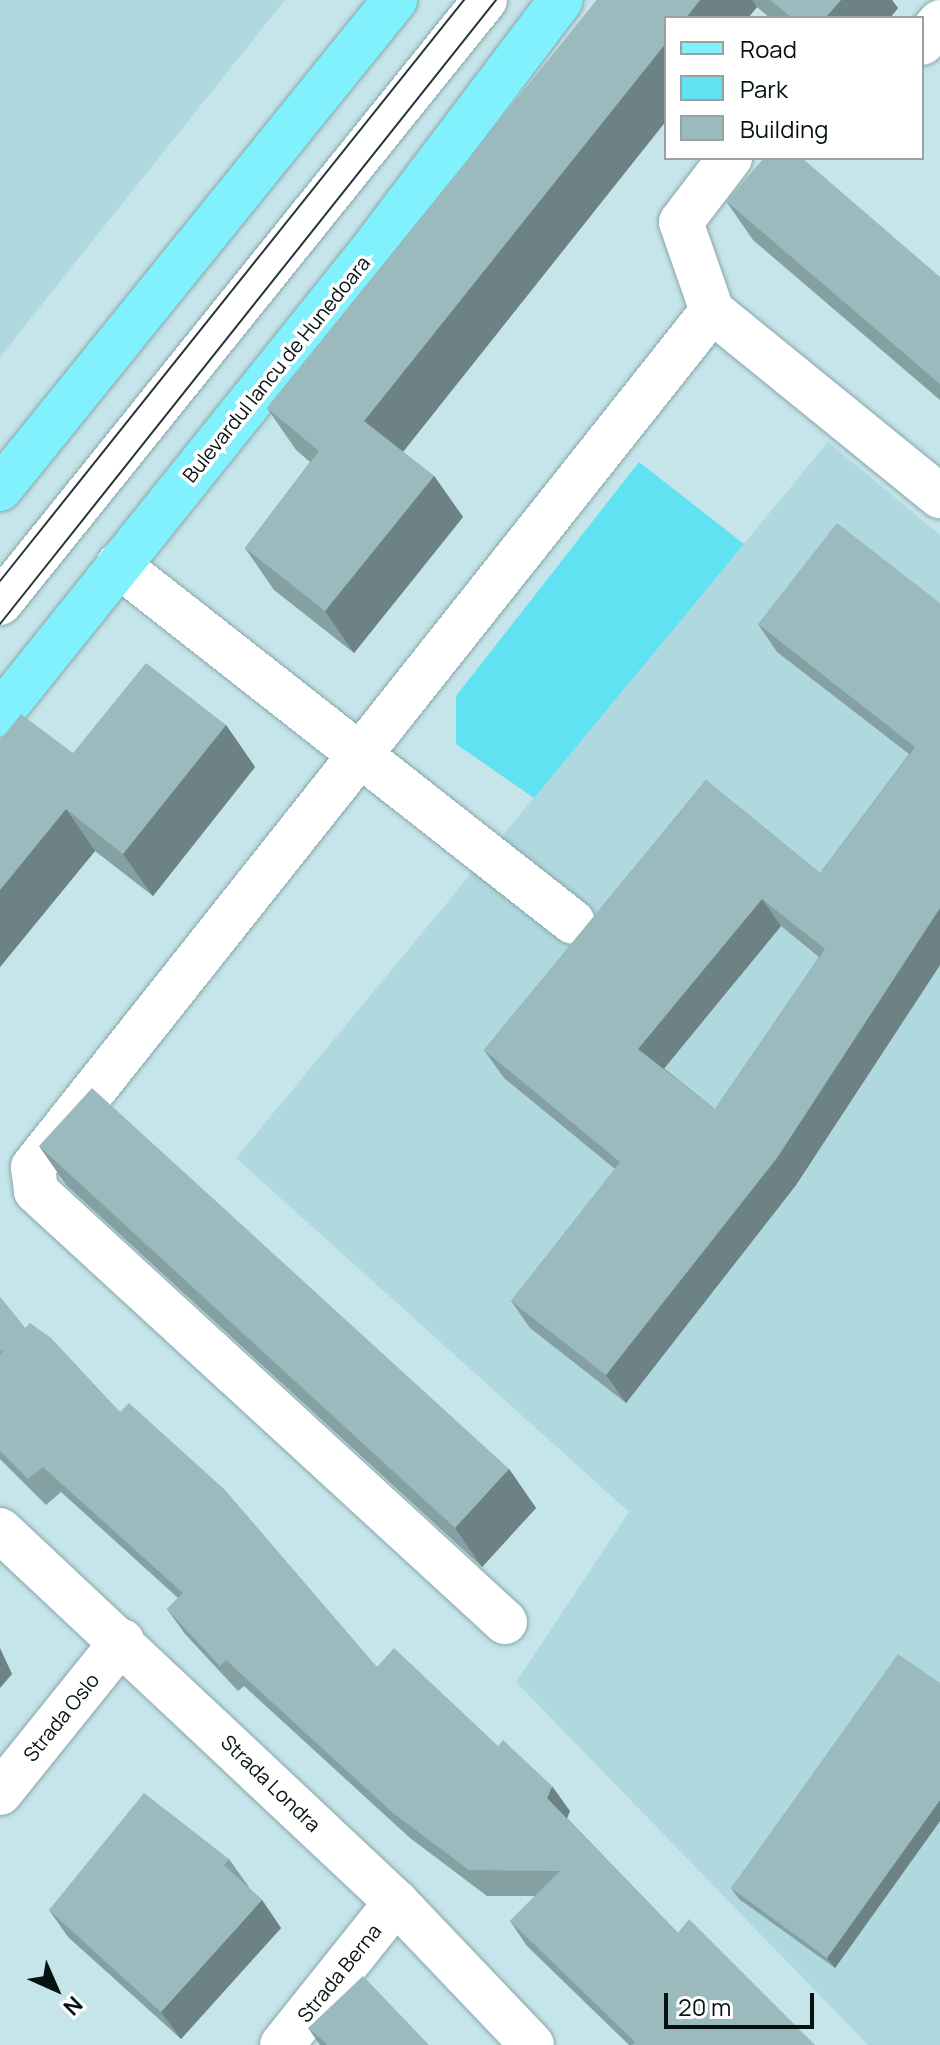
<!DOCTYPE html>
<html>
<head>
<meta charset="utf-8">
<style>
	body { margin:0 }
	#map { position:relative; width:940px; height:2045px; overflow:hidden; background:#c5e5ea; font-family:Manrope,sans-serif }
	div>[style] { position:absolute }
	.built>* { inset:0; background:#b0d9df }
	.green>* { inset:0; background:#61e2f2 }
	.roads { filter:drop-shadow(0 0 2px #88a6aa) drop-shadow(0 0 2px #88a6aa) }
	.minor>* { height:44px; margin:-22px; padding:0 22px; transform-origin:22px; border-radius:22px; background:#fff }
	.major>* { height:44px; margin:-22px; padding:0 22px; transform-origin:22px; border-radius:22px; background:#80f1fd }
	.tram>* { height:2px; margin:-1px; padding:0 1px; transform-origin:1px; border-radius:1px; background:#273638 }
	.wall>* { inset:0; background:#85a0a3 }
	.shaded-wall>* { inset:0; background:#6c8285 }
	.building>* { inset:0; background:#9bbabe }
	span { translate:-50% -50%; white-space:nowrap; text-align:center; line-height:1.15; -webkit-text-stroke:7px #fff; paint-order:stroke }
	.street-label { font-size:20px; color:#061112 }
	.legend { position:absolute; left:664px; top:16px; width:260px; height:144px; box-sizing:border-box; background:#fff; border:2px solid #9ba0a0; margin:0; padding:10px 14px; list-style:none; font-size:24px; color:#061112 }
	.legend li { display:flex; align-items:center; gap:16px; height:40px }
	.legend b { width:40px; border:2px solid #9ba0a0 }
	.north { position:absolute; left:16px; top:1949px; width:80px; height:80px; -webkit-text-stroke:6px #fff; paint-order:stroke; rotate:135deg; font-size:22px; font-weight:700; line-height:32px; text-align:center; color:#061112 }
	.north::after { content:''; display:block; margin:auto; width:28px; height:36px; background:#061112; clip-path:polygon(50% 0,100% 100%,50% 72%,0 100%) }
	.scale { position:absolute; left:664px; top:1993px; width:150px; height:36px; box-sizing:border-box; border:4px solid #061112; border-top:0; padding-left:10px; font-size:24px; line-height:28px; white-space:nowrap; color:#061112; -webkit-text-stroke:6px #fff; paint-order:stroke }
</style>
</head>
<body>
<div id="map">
	<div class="built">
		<div style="clip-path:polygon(0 0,285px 0,0 357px)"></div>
		<div style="clip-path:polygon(828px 442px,940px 535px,940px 2045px,868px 2045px,516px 1682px,629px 1512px,236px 1158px)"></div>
	</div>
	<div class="green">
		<div style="clip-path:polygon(639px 462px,744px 544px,534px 798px,456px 744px,456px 696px)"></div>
	</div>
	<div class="roads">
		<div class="minor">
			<div style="left:922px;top:43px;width:28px;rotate:-49deg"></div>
			<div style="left:712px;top:311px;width:94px;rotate:-109.2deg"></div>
			<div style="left:681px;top:222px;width:81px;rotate:-52.6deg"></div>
			<div style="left:118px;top:565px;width:578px;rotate:38.12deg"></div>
			<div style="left:0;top:603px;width:774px;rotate:-51.19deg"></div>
			<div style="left:0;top:1530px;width:543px;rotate:43.21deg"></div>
			<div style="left:396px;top:1902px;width:197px;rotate:46.4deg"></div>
			<div style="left:505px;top:1622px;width:637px;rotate:-137.42deg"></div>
			<div style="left:36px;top:1191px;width:24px;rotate:-97deg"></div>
			<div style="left:33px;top:1167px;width:1093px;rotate:-51.58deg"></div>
			<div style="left:712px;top:311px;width:294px;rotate:39.1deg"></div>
			<div style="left:0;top:1793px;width:195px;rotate:-51.2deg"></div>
			<div style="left:282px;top:2045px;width:183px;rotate:-51.4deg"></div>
		</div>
		<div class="major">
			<div style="left:0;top:489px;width:629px;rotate:-51.07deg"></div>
			<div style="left:0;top:714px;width:595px;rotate:-51.28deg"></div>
			<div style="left:372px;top:250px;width:313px;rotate:-52.9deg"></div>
		</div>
	</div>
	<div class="tram">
		<div style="left:0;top:581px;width:744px;rotate:-51.39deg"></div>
		<div style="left:0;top:624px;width:797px;rotate:-51.52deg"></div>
	</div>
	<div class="wall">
		<div style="clip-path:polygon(597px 0,892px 0,898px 8px,890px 18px,770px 18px,757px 7px,748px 18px,666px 18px,666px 121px,403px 452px,434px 476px,463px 517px,354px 653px,274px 590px,245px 548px,310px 462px,296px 450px,267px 408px)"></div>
		<div style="clip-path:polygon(726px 201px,940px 277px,940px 400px,753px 240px)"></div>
		<div style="clip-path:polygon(evenodd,940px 603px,940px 965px,796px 1185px,626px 1403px,530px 1328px,511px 1301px,615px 1169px,504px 1078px,484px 1050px,706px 780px,820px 873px,909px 754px,777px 652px,758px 624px,940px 603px,781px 926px,819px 957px,715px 1109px,664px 1068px,781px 926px)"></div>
		<div style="clip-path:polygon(226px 725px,255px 767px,153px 896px,95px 851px,0 967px,0 740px,73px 753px)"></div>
		<div style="clip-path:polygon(39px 1146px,509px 1469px,536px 1508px,482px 1567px,66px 1185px)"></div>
		<div style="clip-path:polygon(0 1297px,25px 1328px,120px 1412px,377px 1667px,570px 1811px,567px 1818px,678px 1933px,815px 2045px,629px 2045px,527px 1946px,510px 1921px,535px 1896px,487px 1896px,410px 1838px,244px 1686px,238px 1691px,185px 1634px,167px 1609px,178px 1598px,61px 1492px,46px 1505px,0 1459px)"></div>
		<div style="clip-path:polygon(940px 1683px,940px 1821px,835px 1968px,739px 1899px,731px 1888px)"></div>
		<div style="clip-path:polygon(229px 1859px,249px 1887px,248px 1887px,262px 1900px,281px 1928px,181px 2039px,68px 1937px,49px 1910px)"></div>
		<div style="clip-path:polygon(308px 2028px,429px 2045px,320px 2045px)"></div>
	</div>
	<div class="shaded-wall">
		<div style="clip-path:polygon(700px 0,752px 0,757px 7px,748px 18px,686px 18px)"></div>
		<div style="clip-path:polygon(841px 0,892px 0,898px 8px,890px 18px,825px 18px)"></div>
		<div style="clip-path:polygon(666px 43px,666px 121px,394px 463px,364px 421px)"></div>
		<div style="clip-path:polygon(434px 476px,463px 517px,354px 653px,325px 611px)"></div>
		<div style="clip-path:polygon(226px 725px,255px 767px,153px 896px,123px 854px)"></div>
		<div style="clip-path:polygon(66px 809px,95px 851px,0 967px,0 890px)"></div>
		<div style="clip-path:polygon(762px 899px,781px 926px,658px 1076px,638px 1049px)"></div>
		<div style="clip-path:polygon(940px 908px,940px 965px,796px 1185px,626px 1403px,606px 1375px)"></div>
		<div style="clip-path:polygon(509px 1469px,536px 1508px,482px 1567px,455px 1528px)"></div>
		<div style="clip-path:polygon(0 1648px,12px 1674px,0 1688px)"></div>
		<div style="clip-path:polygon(552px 1786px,570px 1811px,565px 1823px,547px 1798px)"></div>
		<div style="clip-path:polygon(940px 1800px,940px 1821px,835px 1968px,827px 1958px)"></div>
		<div style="clip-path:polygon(262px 1900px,281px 1928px,181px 2039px,161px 2012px)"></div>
	</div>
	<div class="building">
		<div style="clip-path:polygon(597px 0,700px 0,686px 18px,666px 18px,666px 43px,364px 421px,434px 476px,325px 611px,245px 548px,319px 451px,267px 408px)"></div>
		<div style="clip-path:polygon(770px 0,841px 0,825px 18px,792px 18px)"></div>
		<div style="clip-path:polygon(764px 158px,802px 158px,940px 277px,940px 384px,726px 201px)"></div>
		<div style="clip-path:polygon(evenodd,837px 523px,940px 603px,940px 908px,777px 1158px,606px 1375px,511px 1301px,620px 1162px,484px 1050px,706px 780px,820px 873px,915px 747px,758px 624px,837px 523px,762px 899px,825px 949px,715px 1109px,638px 1049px,762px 899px)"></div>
		<div style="clip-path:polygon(146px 663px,226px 725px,123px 854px,66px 809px,0 890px,0 740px,21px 714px,73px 753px)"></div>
		<div style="clip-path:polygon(92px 1088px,509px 1469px,455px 1528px,39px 1146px)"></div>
		<div style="clip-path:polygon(0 1297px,25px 1328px,30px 1323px,51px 1338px,120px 1412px,129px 1403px,225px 1490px,377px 1667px,394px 1648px,498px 1746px,503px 1740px,552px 1786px,547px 1798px,678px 1933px,689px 1919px,815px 2045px,632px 2045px,635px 2042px,510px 1921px,560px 1871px,469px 1870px,393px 1813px,226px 1660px,220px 1666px,167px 1609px,183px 1593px,43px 1467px,28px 1479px,0 1451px,0 1354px,4px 1350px,0 1351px)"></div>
		<div style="clip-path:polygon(898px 1654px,940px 1683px,940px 1800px,827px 1958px,731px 1888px)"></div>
		<div style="clip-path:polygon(144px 1793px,229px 1859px,224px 1865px,262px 1900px,161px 2012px,49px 1910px)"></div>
		<div style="clip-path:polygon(363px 1976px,429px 2045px,326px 2045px,327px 2044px,308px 2028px)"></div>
	</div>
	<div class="street-label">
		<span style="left:276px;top:369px;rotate:-51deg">Bulevardul Iancu de Hunedoara</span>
		<span style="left:61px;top:1717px;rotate:-51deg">Strada Oslo</span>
		<span style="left:271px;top:1783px;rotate:44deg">Strada Londra</span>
		<span style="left:339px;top:1973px;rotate:-51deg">Strada Berna</span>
	</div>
	<ul class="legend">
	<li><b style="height:10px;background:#80f1fd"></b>Road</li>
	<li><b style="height:22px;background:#61e2f2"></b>Park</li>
	<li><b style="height:22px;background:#9bbabe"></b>Building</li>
	</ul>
	<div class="north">N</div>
	<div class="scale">20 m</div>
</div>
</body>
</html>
